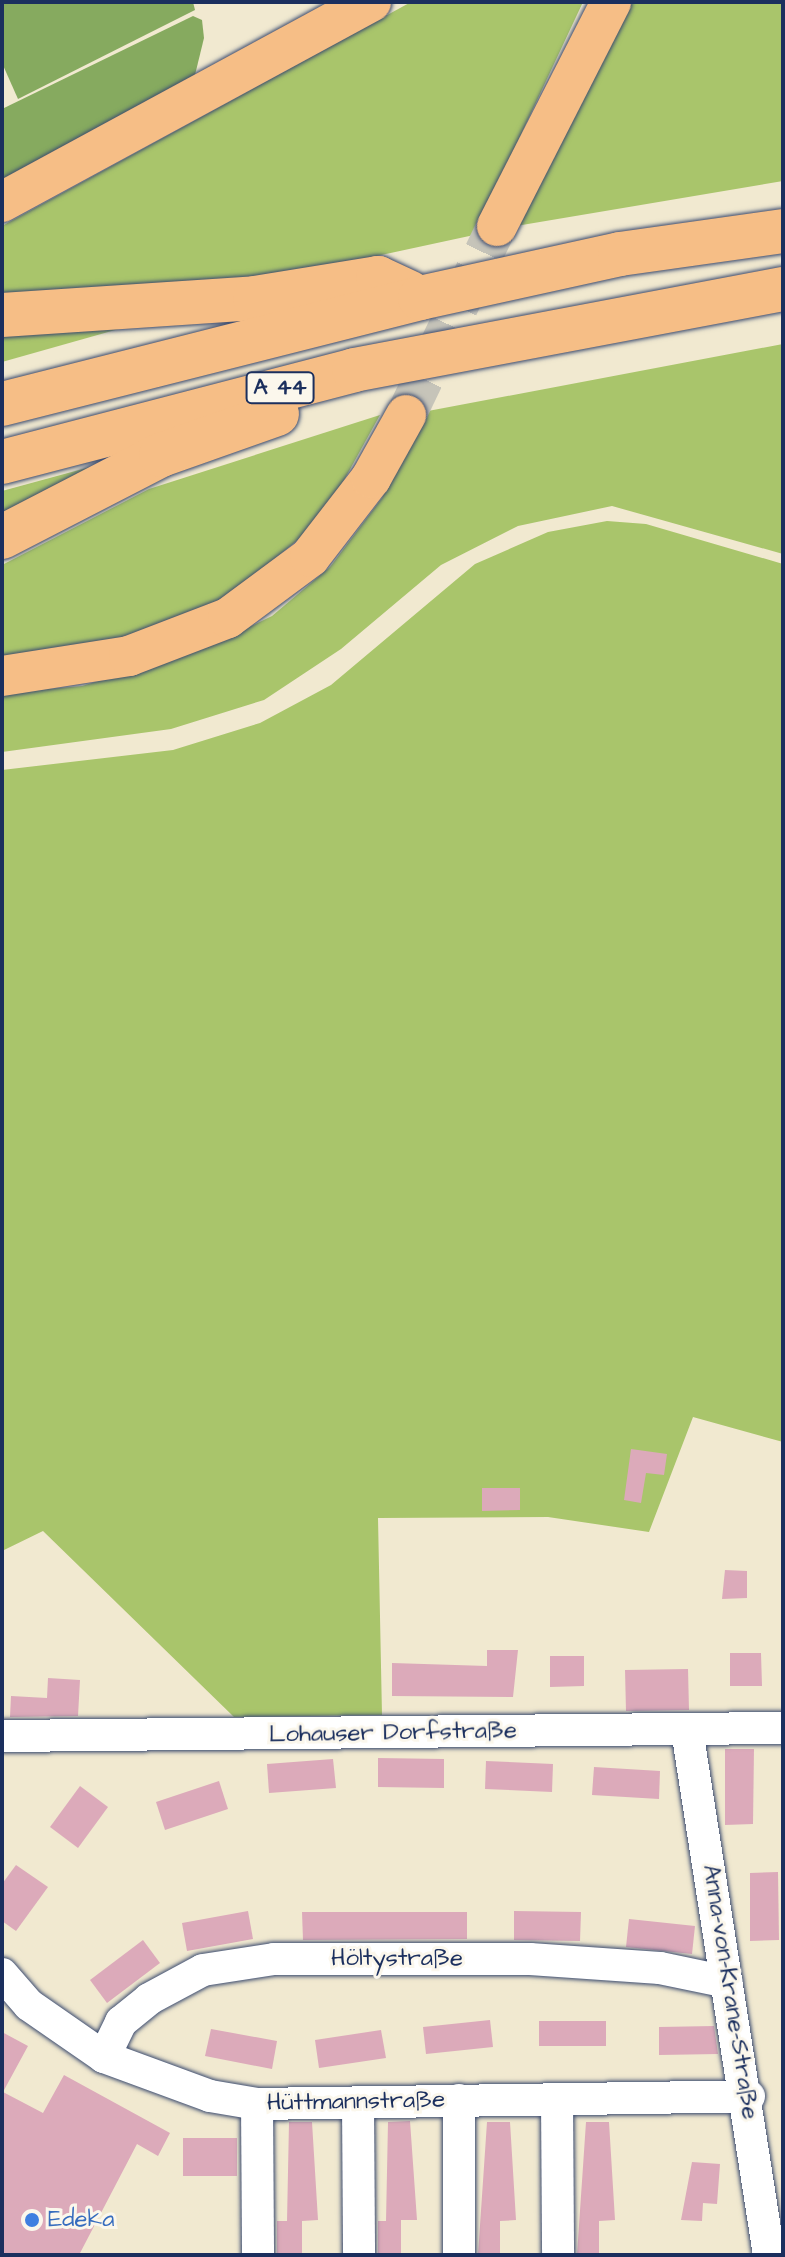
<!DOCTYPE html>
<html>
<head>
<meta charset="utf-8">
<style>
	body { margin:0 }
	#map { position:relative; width:785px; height:2257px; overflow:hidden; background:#f1e9d0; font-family:"Architects Daughter",sans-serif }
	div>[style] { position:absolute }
	.green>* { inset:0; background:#a9c56b }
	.forest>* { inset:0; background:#86aa5f }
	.building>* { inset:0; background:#dcaaba }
	.major-tunnel>* { height:40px; margin-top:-20px; transform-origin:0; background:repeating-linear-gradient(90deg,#c6c4b9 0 40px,transparent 0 60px) }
	.roads { filter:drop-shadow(0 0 2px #3b4b6f) drop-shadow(0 0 2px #3b4b6f) }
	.minor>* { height:32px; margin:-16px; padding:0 16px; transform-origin:16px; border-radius:16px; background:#fff }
	.major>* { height:40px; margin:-20px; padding:0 20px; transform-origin:20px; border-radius:20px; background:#f6be86 }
	.highway>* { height:44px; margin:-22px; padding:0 22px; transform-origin:22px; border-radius:22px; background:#f6be86 }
	.dots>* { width:22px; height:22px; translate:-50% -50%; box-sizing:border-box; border:4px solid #fbf7ec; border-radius:50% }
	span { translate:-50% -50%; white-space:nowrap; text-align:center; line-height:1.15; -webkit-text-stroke:6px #fbf7ec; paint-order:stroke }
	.shield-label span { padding:2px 6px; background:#fbf7ec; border:2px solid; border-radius:6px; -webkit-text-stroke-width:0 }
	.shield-label { font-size:22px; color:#1b2f5e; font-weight:700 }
	.street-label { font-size:24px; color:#1b2f5e }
	.shop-label { font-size:24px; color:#366cbe }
	.left { translate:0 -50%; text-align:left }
	.frame { position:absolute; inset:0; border:4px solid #1b2f5e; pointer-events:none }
</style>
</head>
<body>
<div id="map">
	<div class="green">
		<div style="clip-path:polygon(411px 2px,583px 2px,474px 235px,270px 279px,2px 297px,2px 226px)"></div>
		<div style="clip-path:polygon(629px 2px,783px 2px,783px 181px,516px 226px)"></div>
		<div style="clip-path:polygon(140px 323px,2px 362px,2px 330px)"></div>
		<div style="clip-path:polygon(783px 344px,783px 554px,612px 506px,518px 526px,441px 565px,341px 649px,264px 700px,171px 729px,2px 752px,2px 693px,82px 686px,208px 647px,272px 616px,330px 567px,382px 498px,428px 411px)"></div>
		<div style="clip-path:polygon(380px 415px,322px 520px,212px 610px,131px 640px,2px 660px,2px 565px,149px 489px)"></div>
		<div style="clip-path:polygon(145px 452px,2px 527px,2px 491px)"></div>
		<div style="clip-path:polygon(607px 521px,646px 524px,783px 564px,783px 1442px,693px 1417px,649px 1532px,548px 1517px,378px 1518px,382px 1715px,234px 1717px,43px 1531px,2px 1551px,2px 770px,173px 750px,260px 723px,331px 685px,475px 564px,548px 532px)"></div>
	</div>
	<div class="forest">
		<div style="clip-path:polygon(193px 2px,195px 10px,18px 99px,2px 63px,4px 2px)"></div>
		<div style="clip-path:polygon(193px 16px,202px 20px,204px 38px,194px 79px,2px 186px,2px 109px)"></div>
	</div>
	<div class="building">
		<div style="clip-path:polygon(631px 1449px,667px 1454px,664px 1475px,646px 1473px,641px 1503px,624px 1500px)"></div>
		<div style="clip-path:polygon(482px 1488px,520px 1488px,520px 1510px,482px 1511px)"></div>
		<div style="clip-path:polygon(725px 1570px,747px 1571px,747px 1598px,722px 1599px)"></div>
		<div style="clip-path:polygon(487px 1650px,518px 1650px,513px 1697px,392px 1696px,392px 1663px,487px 1666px)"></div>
		<div style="clip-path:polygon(730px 1653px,761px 1653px,762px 1686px,730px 1686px)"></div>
		<div style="clip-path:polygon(550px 1656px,584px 1656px,584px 1686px,550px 1687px)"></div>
		<div style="clip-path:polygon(688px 1669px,689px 1710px,626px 1711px,625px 1670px)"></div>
		<div style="clip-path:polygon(48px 1678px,80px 1680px,78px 1716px,10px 1717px,11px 1696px,47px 1698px)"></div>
		<div style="clip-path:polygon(725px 1749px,754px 1749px,753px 1824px,725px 1825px)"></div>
		<div style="clip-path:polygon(378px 1758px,444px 1759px,444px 1788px,378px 1787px)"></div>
		<div style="clip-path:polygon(333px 1759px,336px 1788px,269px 1793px,267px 1764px)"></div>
		<div style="clip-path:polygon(486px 1761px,553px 1764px,552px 1792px,485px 1789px)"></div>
		<div style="clip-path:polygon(594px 1767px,660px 1771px,659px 1799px,592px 1795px)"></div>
		<div style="clip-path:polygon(219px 1781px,228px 1809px,165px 1830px,156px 1802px)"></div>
		<div style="clip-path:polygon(80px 1786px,108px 1807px,78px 1848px,50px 1827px)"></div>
		<div style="clip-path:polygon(16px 1865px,48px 1887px,16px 1931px,2px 1921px,2px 1884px)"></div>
		<div style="clip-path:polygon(778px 1872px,779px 1940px,750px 1941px,750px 1873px)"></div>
		<div style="clip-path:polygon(248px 1911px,253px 1939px,187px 1951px,182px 1923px)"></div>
		<div style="clip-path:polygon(514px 1911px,581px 1912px,580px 1941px,514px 1940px)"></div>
		<div style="clip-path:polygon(302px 1912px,467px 1912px,467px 1939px,303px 1940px)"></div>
		<div style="clip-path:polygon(629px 1919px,695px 1926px,692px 1954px,626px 1947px)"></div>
		<div style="clip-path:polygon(143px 1940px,160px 1963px,107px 2003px,90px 1980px)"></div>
		<div style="clip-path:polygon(490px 2020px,493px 2047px,426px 2054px,423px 2027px)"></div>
		<div style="clip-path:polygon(539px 2021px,606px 2021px,606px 2046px,539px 2046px)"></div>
		<div style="clip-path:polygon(714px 2026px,718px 2054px,659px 2055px,659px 2027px)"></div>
		<div style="clip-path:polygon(211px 2029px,277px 2041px,272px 2069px,205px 2056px)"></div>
		<div style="clip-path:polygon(381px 2030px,386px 2058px,319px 2068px,315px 2040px)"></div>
		<div style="clip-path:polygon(2px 2032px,28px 2046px,3px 2092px,43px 2113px,64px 2075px,170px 2133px,158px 2156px,137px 2144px,79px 2255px,2px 2255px)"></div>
		<div style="clip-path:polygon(410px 2121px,417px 2220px,401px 2220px,401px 2255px,378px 2255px,378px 2221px,386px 2221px,388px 2122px)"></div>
		<div style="clip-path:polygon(289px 2122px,312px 2122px,318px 2220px,302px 2221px,302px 2255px,277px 2255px,277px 2221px,287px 2221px)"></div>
		<div style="clip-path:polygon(487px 2122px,510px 2122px,516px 2220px,500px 2221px,500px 2255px,478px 2255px)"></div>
		<div style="clip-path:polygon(586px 2122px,609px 2122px,615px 2220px,599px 2221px,599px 2255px,577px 2255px)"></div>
		<div style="clip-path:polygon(183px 2138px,237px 2138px,237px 2176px,183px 2176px)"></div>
		<div style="clip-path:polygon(692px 2162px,720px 2164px,717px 2204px,703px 2203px,702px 2221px,681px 2220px)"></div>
	</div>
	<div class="major-tunnel">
		<div style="left:406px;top:415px;width:210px;rotate:-64.3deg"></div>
	</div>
	<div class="roads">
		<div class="minor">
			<div style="left:687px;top:1730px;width:531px;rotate:81.12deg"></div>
			<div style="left:2px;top:1736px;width:781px;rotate:-0.59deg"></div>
			<div style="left:2px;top:1974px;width:41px;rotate:48.9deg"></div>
			<div style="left:29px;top:2005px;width:91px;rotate:34.7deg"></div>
			<div style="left:104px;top:2057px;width:113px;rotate:20.2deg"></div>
			<div style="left:210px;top:2096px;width:48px;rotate:9.7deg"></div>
			<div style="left:257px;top:2104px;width:492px;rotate:-0.9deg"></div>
			<div style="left:104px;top:2057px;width:39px;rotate:-64deg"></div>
			<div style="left:121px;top:2022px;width:36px;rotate:-39deg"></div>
			<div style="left:149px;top:1999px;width:61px;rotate:-28.2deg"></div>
			<div style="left:203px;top:1970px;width:72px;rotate:-8.8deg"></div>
			<div style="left:274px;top:1959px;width:256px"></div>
			<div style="left:530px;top:1959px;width:130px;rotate:4deg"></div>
			<div style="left:660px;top:1968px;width:68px;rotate:11.8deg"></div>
			<div style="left:557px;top:2100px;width:155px;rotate:89.6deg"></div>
			<div style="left:358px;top:2103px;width:152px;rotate:89.6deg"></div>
			<div style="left:257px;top:2104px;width:151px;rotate:89.6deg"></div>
			<div style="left:459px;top:2255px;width:155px;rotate:-90deg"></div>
		</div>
		<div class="major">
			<div style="left:2px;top:202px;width:420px;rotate:-28.5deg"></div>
			<div style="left:497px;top:226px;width:251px;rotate:-63deg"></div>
			<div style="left:2px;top:676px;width:129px;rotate:-8.9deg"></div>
			<div style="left:129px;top:656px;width:106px;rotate:-21deg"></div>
			<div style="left:228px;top:618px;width:102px;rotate:-36.6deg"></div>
			<div style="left:310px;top:557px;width:100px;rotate:-52.3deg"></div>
			<div style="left:371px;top:478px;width:72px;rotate:-60.9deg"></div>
		</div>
		<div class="highway">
			<div style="left:2px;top:315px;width:254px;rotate:-3.8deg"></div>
			<div style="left:255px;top:298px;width:125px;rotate:-9.2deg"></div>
			<div style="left:378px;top:278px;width:35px;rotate:25deg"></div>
			<div style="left:2px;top:404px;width:431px;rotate:-14.2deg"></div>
			<div style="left:420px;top:298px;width:205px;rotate:-12.4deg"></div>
			<div style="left:620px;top:254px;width:165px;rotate:-8deg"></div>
			<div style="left:2px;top:462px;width:364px;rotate:-14.6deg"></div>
			<div style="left:354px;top:370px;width:437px;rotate:-10.7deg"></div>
			<div style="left:2px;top:537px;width:179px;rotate:-27.3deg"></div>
			<div style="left:161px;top:455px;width:123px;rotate:-19.5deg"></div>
		</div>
	</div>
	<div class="dots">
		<div style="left:32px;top:2220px;background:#3f7fe0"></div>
	</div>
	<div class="shield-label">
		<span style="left:280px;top:388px">A 44</span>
	</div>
	<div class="street-label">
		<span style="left:393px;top:1733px;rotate:-1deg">Lohauser Dorfstraße</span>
		<span style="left:397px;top:1959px">Höltystraße</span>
		<span style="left:730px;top:1992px;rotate:81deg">Anna-von-Krane-Straße</span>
		<span style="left:356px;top:2102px;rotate:-1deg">Hüttmannstraße</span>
	</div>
	<div class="shop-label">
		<span class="left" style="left:48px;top:2220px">Edeka</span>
	</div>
	<div class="frame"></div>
</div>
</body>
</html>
